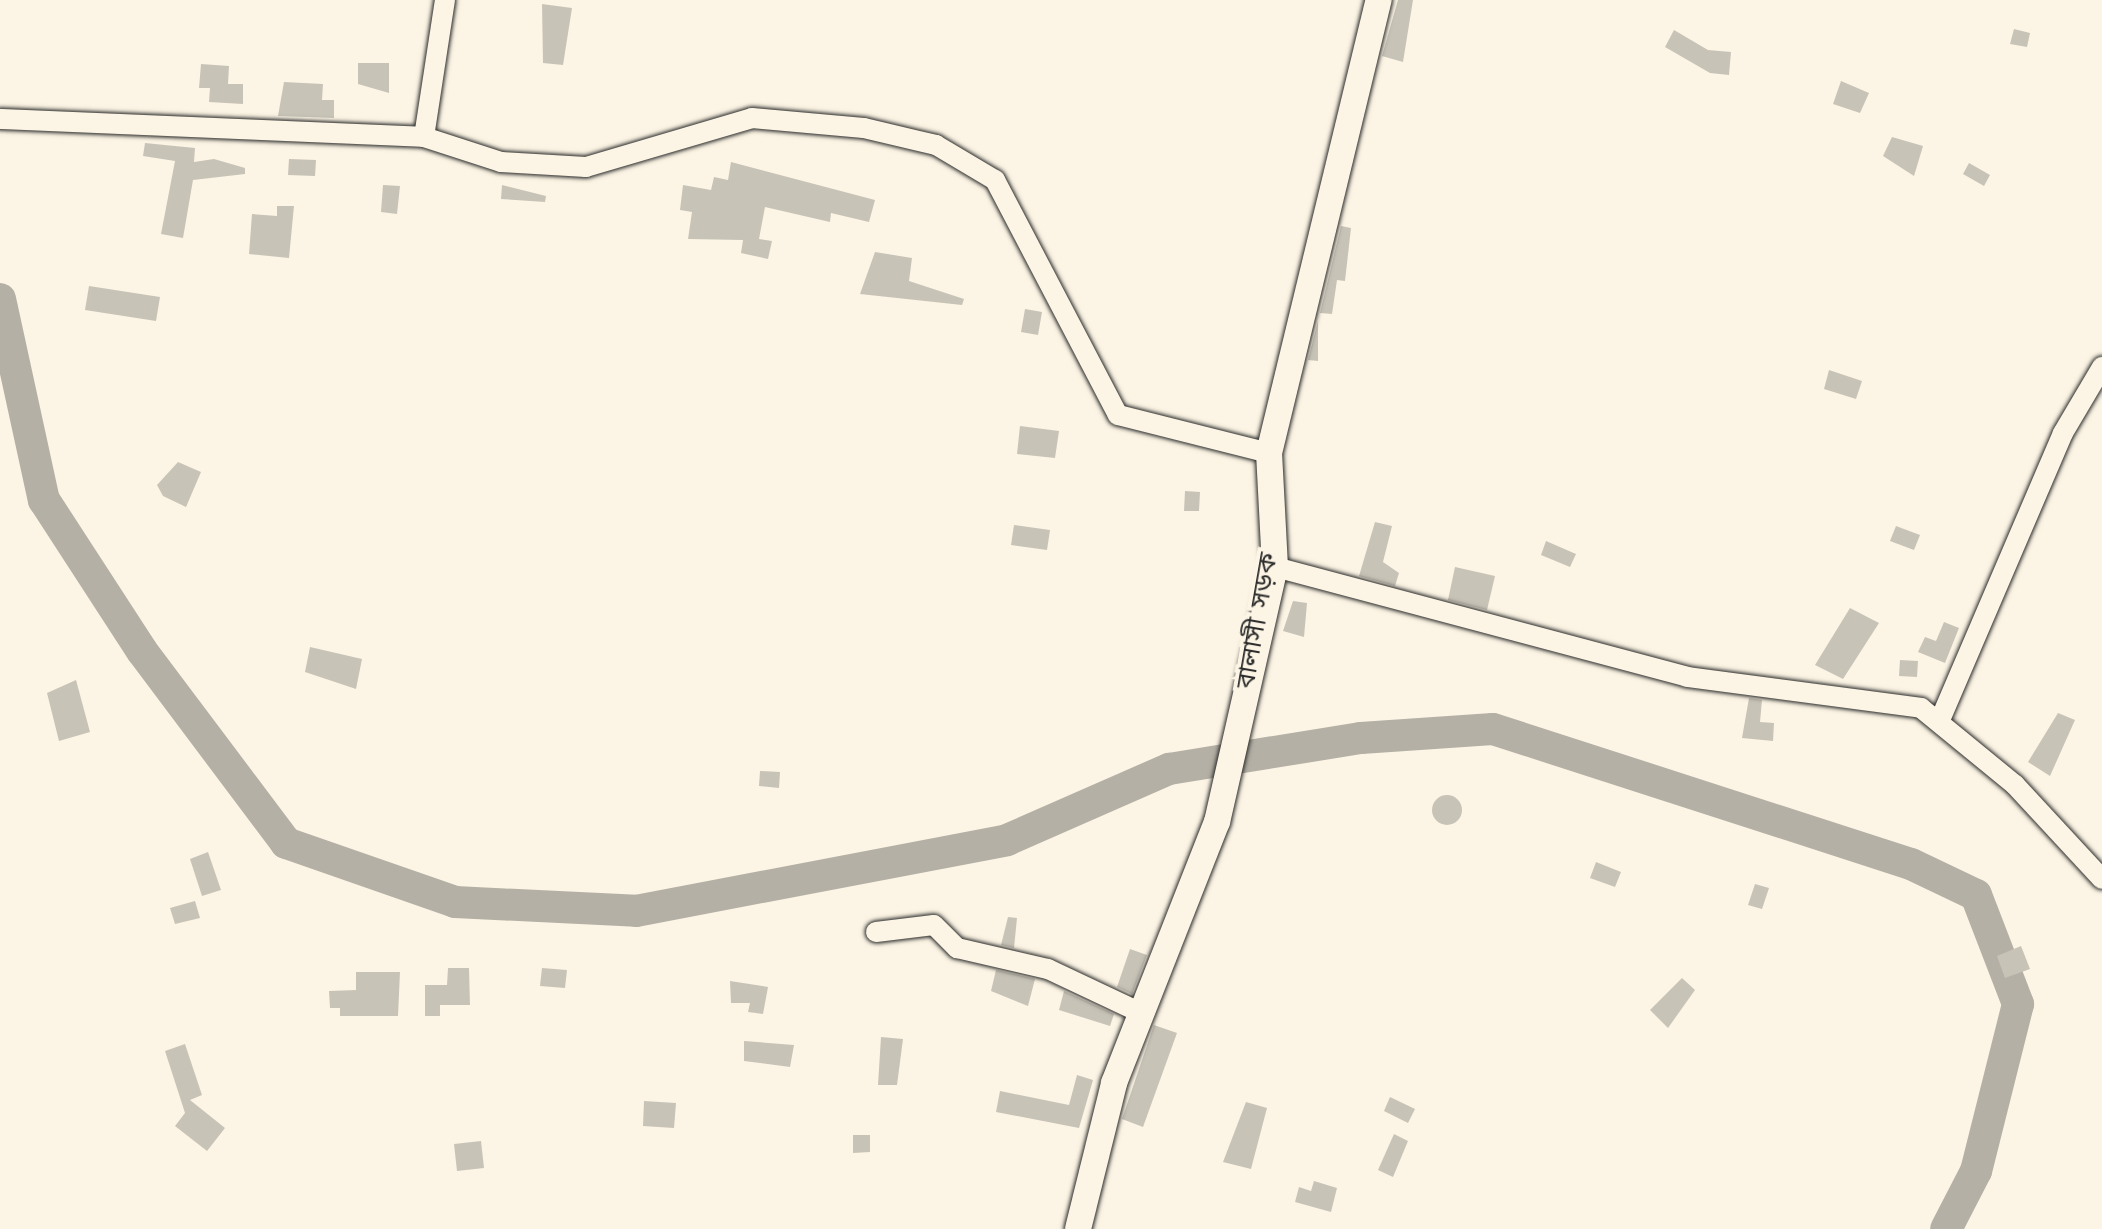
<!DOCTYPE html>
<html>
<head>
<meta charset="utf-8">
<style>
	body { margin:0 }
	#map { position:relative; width:2102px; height:1229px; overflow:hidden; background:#fcf5e5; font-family:Kalam,"Noto Sans Bengali",sans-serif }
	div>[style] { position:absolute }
	.river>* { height:32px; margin:-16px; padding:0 16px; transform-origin:16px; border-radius:16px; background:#b4b0a5 }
	.building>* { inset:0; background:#c8c3b7 }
	.round { border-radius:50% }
	.roads { filter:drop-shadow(0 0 2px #2b2b2b) drop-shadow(0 0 2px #2b2b2b) }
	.minor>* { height:20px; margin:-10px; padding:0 10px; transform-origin:10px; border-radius:10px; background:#fcf5e5 }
	.major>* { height:26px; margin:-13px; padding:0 13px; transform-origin:13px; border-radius:13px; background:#fcf5e5 }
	span { translate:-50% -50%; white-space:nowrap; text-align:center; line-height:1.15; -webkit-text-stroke:8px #fcf5e5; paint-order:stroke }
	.street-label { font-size:26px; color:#2b2b2b }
</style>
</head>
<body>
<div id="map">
	<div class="river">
		<div style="left:0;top:299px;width:206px;rotate:77.7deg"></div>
		<div style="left:44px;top:500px;width:180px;rotate:57deg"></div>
		<div style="left:142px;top:651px;width:240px;rotate:53.1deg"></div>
		<div style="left:286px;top:843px;width:179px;rotate:19.2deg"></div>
		<div style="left:455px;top:902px;width:181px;rotate:2.8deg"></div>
		<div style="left:636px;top:911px;width:378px;rotate:-10.8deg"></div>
		<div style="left:1007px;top:840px;width:177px;rotate:-23.7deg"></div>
		<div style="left:1169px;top:769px;width:194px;rotate:-9.2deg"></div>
		<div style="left:1361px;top:738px;width:132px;rotate:-3.9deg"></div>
		<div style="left:1493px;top:729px;width:439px;rotate:17.9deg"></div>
		<div style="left:1911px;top:864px;width:72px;rotate:25.5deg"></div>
		<div style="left:1976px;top:895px;width:117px;rotate:68.9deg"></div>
		<div style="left:2018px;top:1004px;width:172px;rotate:104.1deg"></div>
		<div style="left:1976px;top:1171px;width:65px;rotate:117.3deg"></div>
	</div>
	<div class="building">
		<div style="clip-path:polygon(1398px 0,1413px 0,1403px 62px,1382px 56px)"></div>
		<div style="clip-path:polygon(542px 4px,572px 8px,563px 65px,543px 63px)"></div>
		<div style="clip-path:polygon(2014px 29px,2030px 33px,2027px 47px,2010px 44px)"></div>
		<div style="clip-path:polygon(1674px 30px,1708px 50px,1731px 52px,1729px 75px,1710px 73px,1665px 47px)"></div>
		<div style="clip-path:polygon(358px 63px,389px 63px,389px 93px,358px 84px)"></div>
		<div style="clip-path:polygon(201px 64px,229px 66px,228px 84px,243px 84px,243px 104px,209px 102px,210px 88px,199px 88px)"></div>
		<div style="clip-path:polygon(1841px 81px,1869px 93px,1860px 113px,1833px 104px)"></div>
		<div style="clip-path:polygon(284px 82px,323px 84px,322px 100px,334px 100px,334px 118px,278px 116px)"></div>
		<div style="clip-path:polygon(1892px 137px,1923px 146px,1914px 176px,1883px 156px)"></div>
		<div style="clip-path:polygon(145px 143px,195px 148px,194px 162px,214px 159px,245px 168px,245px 174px,193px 180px,183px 238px,161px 234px,175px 161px,143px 156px)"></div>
		<div style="clip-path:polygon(289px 159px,316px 160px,315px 176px,288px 175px)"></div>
		<div style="clip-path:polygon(731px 162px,875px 200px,869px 222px,831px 213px,830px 222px,765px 207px,759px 239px,772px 241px,768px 259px,741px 253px,743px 240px,688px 239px,692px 212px,680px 210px,683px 185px,711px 190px,714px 177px,728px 180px)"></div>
		<div style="clip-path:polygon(1969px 163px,1990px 175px,1984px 186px,1963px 174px)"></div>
		<div style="clip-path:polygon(383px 185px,400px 186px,397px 214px,381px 212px)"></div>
		<div style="clip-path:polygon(502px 185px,546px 196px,545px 202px,501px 199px)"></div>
		<div style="clip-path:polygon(277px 206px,294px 206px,289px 258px,249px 254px,252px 214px,277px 216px)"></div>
		<div style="clip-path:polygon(1341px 226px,1351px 228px,1345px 281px,1337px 280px,1332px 314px,1320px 313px)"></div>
		<div style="clip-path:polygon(875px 252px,912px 258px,909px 281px,964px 299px,962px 305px,860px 294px)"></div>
		<div style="clip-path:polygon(89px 286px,160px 297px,156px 321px,85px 310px)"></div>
		<div style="clip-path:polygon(1025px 309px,1042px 312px,1038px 335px,1021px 332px)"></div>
		<div style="clip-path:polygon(1318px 321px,1318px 361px,1308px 360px)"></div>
		<div style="clip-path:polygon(1829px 370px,1862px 381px,1856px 399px,1824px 389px)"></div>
		<div style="clip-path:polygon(1020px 426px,1059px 431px,1055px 458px,1017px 454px)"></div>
		<div style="clip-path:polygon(178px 462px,201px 472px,186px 507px,163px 496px,157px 485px)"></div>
		<div style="clip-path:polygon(1185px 491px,1200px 492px,1199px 511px,1184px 511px)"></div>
		<div style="clip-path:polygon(1375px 522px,1392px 526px,1383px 562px,1399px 573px,1395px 586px,1359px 576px)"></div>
		<div style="clip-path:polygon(1014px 525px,1050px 530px,1047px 550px,1011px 545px)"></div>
		<div style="clip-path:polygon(1896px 526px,1920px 535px,1914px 550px,1890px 541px)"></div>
		<div style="clip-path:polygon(1546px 541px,1576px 554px,1570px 567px,1541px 555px)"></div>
		<div style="clip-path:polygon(1455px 567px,1495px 576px,1487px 610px,1448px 600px)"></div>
		<div style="clip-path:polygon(1293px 601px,1307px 603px,1304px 637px,1283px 631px)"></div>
		<div style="clip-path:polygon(1850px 608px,1879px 623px,1843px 679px,1815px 665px)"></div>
		<div style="clip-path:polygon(1944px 622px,1959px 628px,1945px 663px,1918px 652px,1925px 637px,1936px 641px)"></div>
		<div style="clip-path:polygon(310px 647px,362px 659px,356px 689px,305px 672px)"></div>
		<div style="clip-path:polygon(1900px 660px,1918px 661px,1917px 677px,1899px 676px)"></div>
		<div style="clip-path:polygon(76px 680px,90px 732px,59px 741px,47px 693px)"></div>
		<div style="clip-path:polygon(1749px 698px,1762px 700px,1760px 722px,1774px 723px,1773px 741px,1742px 738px)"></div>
		<div style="clip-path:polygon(2058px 713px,2075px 720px,2050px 776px,2028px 762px)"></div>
		<div style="clip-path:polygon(760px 771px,780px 772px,779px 788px,759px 786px)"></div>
		<div class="round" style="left:1432px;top:795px;width:30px;height:30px"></div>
		<div style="clip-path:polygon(208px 852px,221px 890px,202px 896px,190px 859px)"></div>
		<div style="clip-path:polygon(1596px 862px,1621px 872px,1615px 887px,1590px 878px)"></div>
		<div style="clip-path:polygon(1755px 884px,1769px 888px,1762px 909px,1748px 905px)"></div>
		<div style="clip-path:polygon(195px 901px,200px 918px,175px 924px,170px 908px)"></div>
		<div style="clip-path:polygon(1008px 917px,1017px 918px,1014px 948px,1001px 945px)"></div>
		<div style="clip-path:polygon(2021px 946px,2030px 969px,2005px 978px,1997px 956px)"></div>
		<div style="clip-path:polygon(1130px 949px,1147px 955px,1132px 994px,1117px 987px)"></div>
		<div style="clip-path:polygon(448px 968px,469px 968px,470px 1005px,440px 1005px,440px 1016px,425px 1016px,425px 985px,447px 985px)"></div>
		<div style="clip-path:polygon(542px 968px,567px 970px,565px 988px,540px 986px)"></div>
		<div style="clip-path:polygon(996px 970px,1035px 979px,1028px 1006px,991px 991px)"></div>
		<div style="clip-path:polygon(356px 972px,400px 972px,398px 1016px,340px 1016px,340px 1008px,330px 1008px,329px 991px,356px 990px)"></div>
		<div style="clip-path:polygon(1682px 978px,1695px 990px,1668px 1028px,1650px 1010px)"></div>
		<div style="clip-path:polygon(730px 981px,768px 987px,763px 1014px,748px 1012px,750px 1003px,731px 1003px)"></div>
		<div style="clip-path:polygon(1064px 991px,1114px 1014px,1110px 1026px,1059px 1010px)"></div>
		<div style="clip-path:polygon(1154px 1025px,1177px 1033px,1143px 1127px,1122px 1119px)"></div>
		<div style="clip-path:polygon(881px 1037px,903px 1039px,897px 1085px,878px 1085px)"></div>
		<div style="clip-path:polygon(744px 1041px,794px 1045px,790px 1067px,744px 1061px)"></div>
		<div style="clip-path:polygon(185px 1044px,202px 1095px,190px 1100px,225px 1128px,207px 1151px,175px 1126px,185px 1113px,165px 1051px)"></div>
		<div style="clip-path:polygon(1077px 1075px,1093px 1080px,1079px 1128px,996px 1112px,1000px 1091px,1069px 1105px)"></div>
		<div style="clip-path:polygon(1390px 1097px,1415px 1109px,1408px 1123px,1384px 1111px)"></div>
		<div style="clip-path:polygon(644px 1101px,676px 1103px,674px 1128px,643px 1126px)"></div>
		<div style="clip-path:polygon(1246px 1102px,1267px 1108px,1251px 1169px,1223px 1162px)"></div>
		<div style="clip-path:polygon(1394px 1134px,1408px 1141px,1393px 1177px,1378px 1170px)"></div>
		<div style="clip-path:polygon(853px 1135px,870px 1135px,870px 1152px,853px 1153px)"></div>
		<div style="clip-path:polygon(481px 1141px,484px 1168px,457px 1171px,454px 1144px)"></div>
		<div style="clip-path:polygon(1314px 1181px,1337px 1188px,1331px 1212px,1295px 1202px,1299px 1187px,1311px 1191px)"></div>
	</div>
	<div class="roads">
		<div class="minor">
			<div style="left:0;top:119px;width:424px;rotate:2.4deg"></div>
			<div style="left:424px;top:137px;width:81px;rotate:18deg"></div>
			<div style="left:501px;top:162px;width:85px;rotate:3.4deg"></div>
			<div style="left:586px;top:167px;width:173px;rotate:-16.4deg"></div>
			<div style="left:752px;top:118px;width:112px;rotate:5.1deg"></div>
			<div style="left:864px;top:128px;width:74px;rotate:13.3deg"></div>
			<div style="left:936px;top:145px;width:69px;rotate:30.7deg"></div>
			<div style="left:995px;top:180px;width:265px;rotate:62.4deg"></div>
			<div style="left:1118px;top:415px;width:156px;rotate:14.1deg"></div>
			<div style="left:424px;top:137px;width:139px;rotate:-81.3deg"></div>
			<div style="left:1275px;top:567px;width:426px;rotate:14.9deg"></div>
			<div style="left:1687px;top:677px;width:236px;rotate:7.5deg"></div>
			<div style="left:1921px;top:708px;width:122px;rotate:39.3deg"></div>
			<div style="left:2015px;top:785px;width:128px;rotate:47.2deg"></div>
			<div style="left:1940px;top:720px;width:312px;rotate:-66.8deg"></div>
			<div style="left:2063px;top:433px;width:77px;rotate:-59.4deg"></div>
			<div style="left:876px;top:932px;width:58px;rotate:-6.9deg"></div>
			<div style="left:934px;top:925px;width:33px;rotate:45deg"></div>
			<div style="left:957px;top:948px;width:93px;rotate:13deg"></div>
			<div style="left:1048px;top:969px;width:103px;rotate:25.3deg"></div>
		</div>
		<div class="major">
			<div style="left:1078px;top:1229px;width:150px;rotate:-76.1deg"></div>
			<div style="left:1114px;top:1083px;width:281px;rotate:-68.5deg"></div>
			<div style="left:1217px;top:822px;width:262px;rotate:-77.2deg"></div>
			<div style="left:1275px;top:567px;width:114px;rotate:-93deg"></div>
			<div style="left:1269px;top:453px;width:466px;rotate:-76.4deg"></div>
		</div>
	</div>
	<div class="street-label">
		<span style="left:1259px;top:621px;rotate:-80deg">বালাসী সড়ক</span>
	</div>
</div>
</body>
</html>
